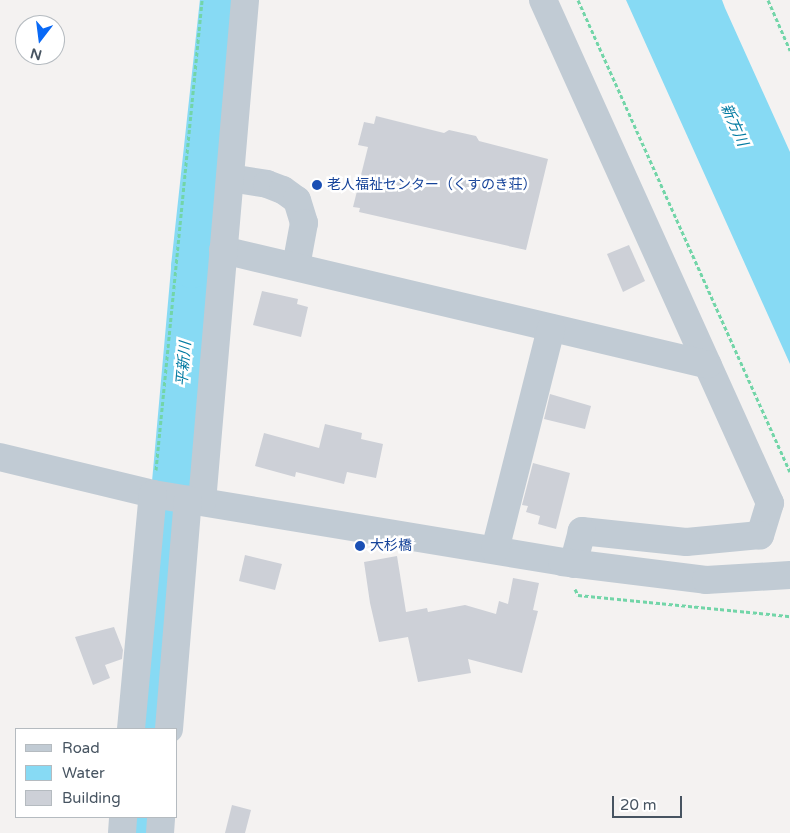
<!DOCTYPE html>
<html>
<head>
<meta charset="utf-8">
<style>
	body { margin:0 }
	#map { position:relative; width:790px; height:833px; overflow:hidden; background:#f4f2f1; font-family:"Varela Round","Noto Sans JP",sans-serif }
	div>[style] { position:absolute }
	.water>* { inset:0; background:#87daf4 }
	.river>* { height:42px; margin:-21px; padding:0 21px; transform-origin:21px; border-radius:21px; background:#87daf4 }
	.building>* { inset:0; background:#cdd0d7 }
	.path>* { height:3px; margin-top:-1.5px; transform-origin:0; background:repeating-linear-gradient(90deg,#72d5a8 0 4px,transparent 0 6.5px) }
	.minor>* { height:28px; margin:-14px; padding:0 14px; transform-origin:14px; border-radius:14px; background:#c1cbd4 }
	.dots>* { width:14px; height:14px; translate:-50% -50%; box-sizing:border-box; border:2px solid #fff; border-radius:50% }
	span { translate:-50% -50%; white-space:nowrap; text-align:center; line-height:1.15; -webkit-text-stroke:5px #fff; paint-order:stroke }
	.transit-label { font-size:14px; color:#164399 }
	.left { translate:0 -50%; text-align:left }
	.water-label { font-size:15px; color:#037ba2; font-style:italic }
	.legend { position:absolute; left:15px; top:728px; width:162px; height:90px; box-sizing:border-box; background:#fff; border:1px solid #b5bbc0; margin:0; padding:6px 9px; list-style:none; font-size:15px; color:#475461 }
	.legend li { display:flex; align-items:center; gap:10px; height:25px }
	.legend b { width:25px; border:1px solid #b5bbc0 }
	.north { position:absolute; left:15px; top:15px; width:50px; height:50px; box-sizing:border-box; background:#fff; border:1px solid #b5bbc0; border-radius:50%; rotate:195deg; font-size:14px; font-weight:700; line-height:20px; text-align:center; color:#475461 }
	.north::after { content:''; display:block; margin:auto; width:18px; height:22px; background:#0969f6; clip-path:polygon(50% 0,100% 100%,50% 72%,0 100%) }
	.scale { position:absolute; left:612px; top:796px; width:70px; height:22px; box-sizing:border-box; border:2px solid #475461; border-top:0; padding-left:6px; font-size:15px; line-height:18px; white-space:nowrap; color:#475461; -webkit-text-stroke:4px #fff; paint-order:stroke }
</style>
</head>
<body>
<div id="map">
	<div class="water">
		<div style="clip-path:polygon(626px 0,722px 0,725px 8px,790px 152px,790px 364px)"></div>
	</div>
	<div class="river">
		<div style="left:151px;top:729px;width:464px;rotate:-84.9deg"></div>
		<div style="left:192px;top:267px;width:269px;rotate:-83.8deg"></div>
		<div style="left:141px;top:833px;width:16px;rotate:-83deg"></div>
	</div>
	<div class="building">
		<div style="clip-path:polygon(376px 116px,444px 133px,449px 130px,476px 136px,479px 141px,548px 159px,526px 250px,359px 212px,360px 208px,353px 207px,368px 147px,358px 145px,364px 122px,374px 124px)"></div>
		<div style="clip-path:polygon(629px 245px,645px 281px,623px 292px,607px 254px)"></div>
		<div style="clip-path:polygon(262px 291px,298px 299px,297px 304px,308px 307px,301px 337px,253px 325px)"></div>
		<div style="clip-path:polygon(550px 394px,591px 406px,585px 429px,544px 419px)"></div>
		<div style="clip-path:polygon(325px 424px,362px 433px,361px 439px,383px 444px,376px 478px,347px 472px,344px 484px,296px 472px,295px 477px,255px 466px,264px 433px,319px 448px)"></div>
		<div style="clip-path:polygon(533px 463px,570px 473px,556px 529px,538px 524px,540px 516px,526px 512px,528px 506px,522px 505px)"></div>
		<div style="clip-path:polygon(245px 555px,282px 564px,275px 590px,239px 581px)"></div>
		<div style="clip-path:polygon(397px 556px,406px 612px,427px 608px,428px 612px,465px 605px,496px 614px,499px 601px,508px 604px,513px 578px,539px 583px,533px 610px,538px 611px,522px 673px,468px 659px,471px 673px,418px 682px,408px 637px,379px 642px,370px 603px,364px 562px)"></div>
		<div style="clip-path:polygon(114px 627px,123px 650px,122px 659px,105px 665px,110px 678px,93px 685px,75px 637px)"></div>
		<div style="clip-path:polygon(232px 805px,251px 810px,245px 833px,225px 833px)"></div>
	</div>
	<div class="path">
		<div style="left:578px;top:0;width:517px;rotate:65.81deg"></div>
		<div style="left:768px;top:0;width:55px;rotate:66.3deg"></div>
		<div style="left:156px;top:470px;width:472px;rotate:-84.4deg"></div>
		<div style="left:575px;top:589px;width:7px;rotate:63deg"></div>
		<div style="left:578px;top:595px;width:213px;rotate:5.7deg"></div>
	</div>
	<div class="minor">
		<div style="left:543px;top:0;width:552px;rotate:65.71deg"></div>
		<div style="left:770px;top:503px;width:34px;rotate:107deg"></div>
		<div style="left:760px;top:535px;width:74px;rotate:174.6deg"></div>
		<div style="left:686px;top:542px;width:105px;rotate:-174deg"></div>
		<div style="left:582px;top:531px;width:34px;rotate:105deg"></div>
		<div style="left:230px;top:178px;width:37px;rotate:9deg"></div>
		<div style="left:267px;top:184px;width:17px;rotate:21deg"></div>
		<div style="left:283px;top:190px;width:17px;rotate:36deg"></div>
		<div style="left:297px;top:200px;width:24px;rotate:73deg"></div>
		<div style="left:304px;top:223px;width:44px;rotate:100.5deg"></div>
		<div style="left:223px;top:250px;width:498px;rotate:13.3deg"></div>
		<div style="left:0;top:457px;width:157px;rotate:13.6deg"></div>
		<div style="left:153px;top:494px;width:415px;rotate:9.4deg"></div>
		<div style="left:562px;top:562px;width:145px;rotate:7.1deg"></div>
		<div style="left:706px;top:580px;width:84px;rotate:-3.4deg"></div>
		<div style="left:202px;top:502px;width:504px;rotate:-85.1deg"></div>
		<div style="left:495px;top:550px;width:229px;rotate:-75.8deg"></div>
		<div style="left:131px;top:729px;width:236px;rotate:-84.7deg"></div>
		<div style="left:169px;top:729px;width:230px;rotate:-85.3deg"></div>
		<div style="left:122px;top:833px;width:16px;rotate:-86deg"></div>
		<div style="left:160px;top:833px;width:16px;rotate:-86deg"></div>
	</div>
	<div class="dots">
		<div style="left:317px;top:185px;background:#1a4fb4"></div>
		<div style="left:360px;top:546px;background:#1a4fb4"></div>
	</div>
	<div class="transit-label">
		<span class="left" style="left:327px;top:185px">老人福祉センター（くすのき荘）</span>
		<span class="left" style="left:370px;top:546px">大杉橋</span>
	</div>
	<div class="water-label">
		<span style="left:734px;top:125px;rotate:66deg">新方川</span>
		<span style="left:184px;top:364px;rotate:-85deg">平新川</span>
	</div>
	<ul class="legend">
	<li><b style="height:6px;background:#c1cbd4"></b>Road</li>
	<li><b style="height:14px;background:#87daf4"></b>Water</li>
	<li><b style="height:14px;background:#cdd0d7"></b>Building</li>
	</ul>
	<div class="north">N</div>
	<div class="scale">20 m</div>
</div>
</body>
</html>
